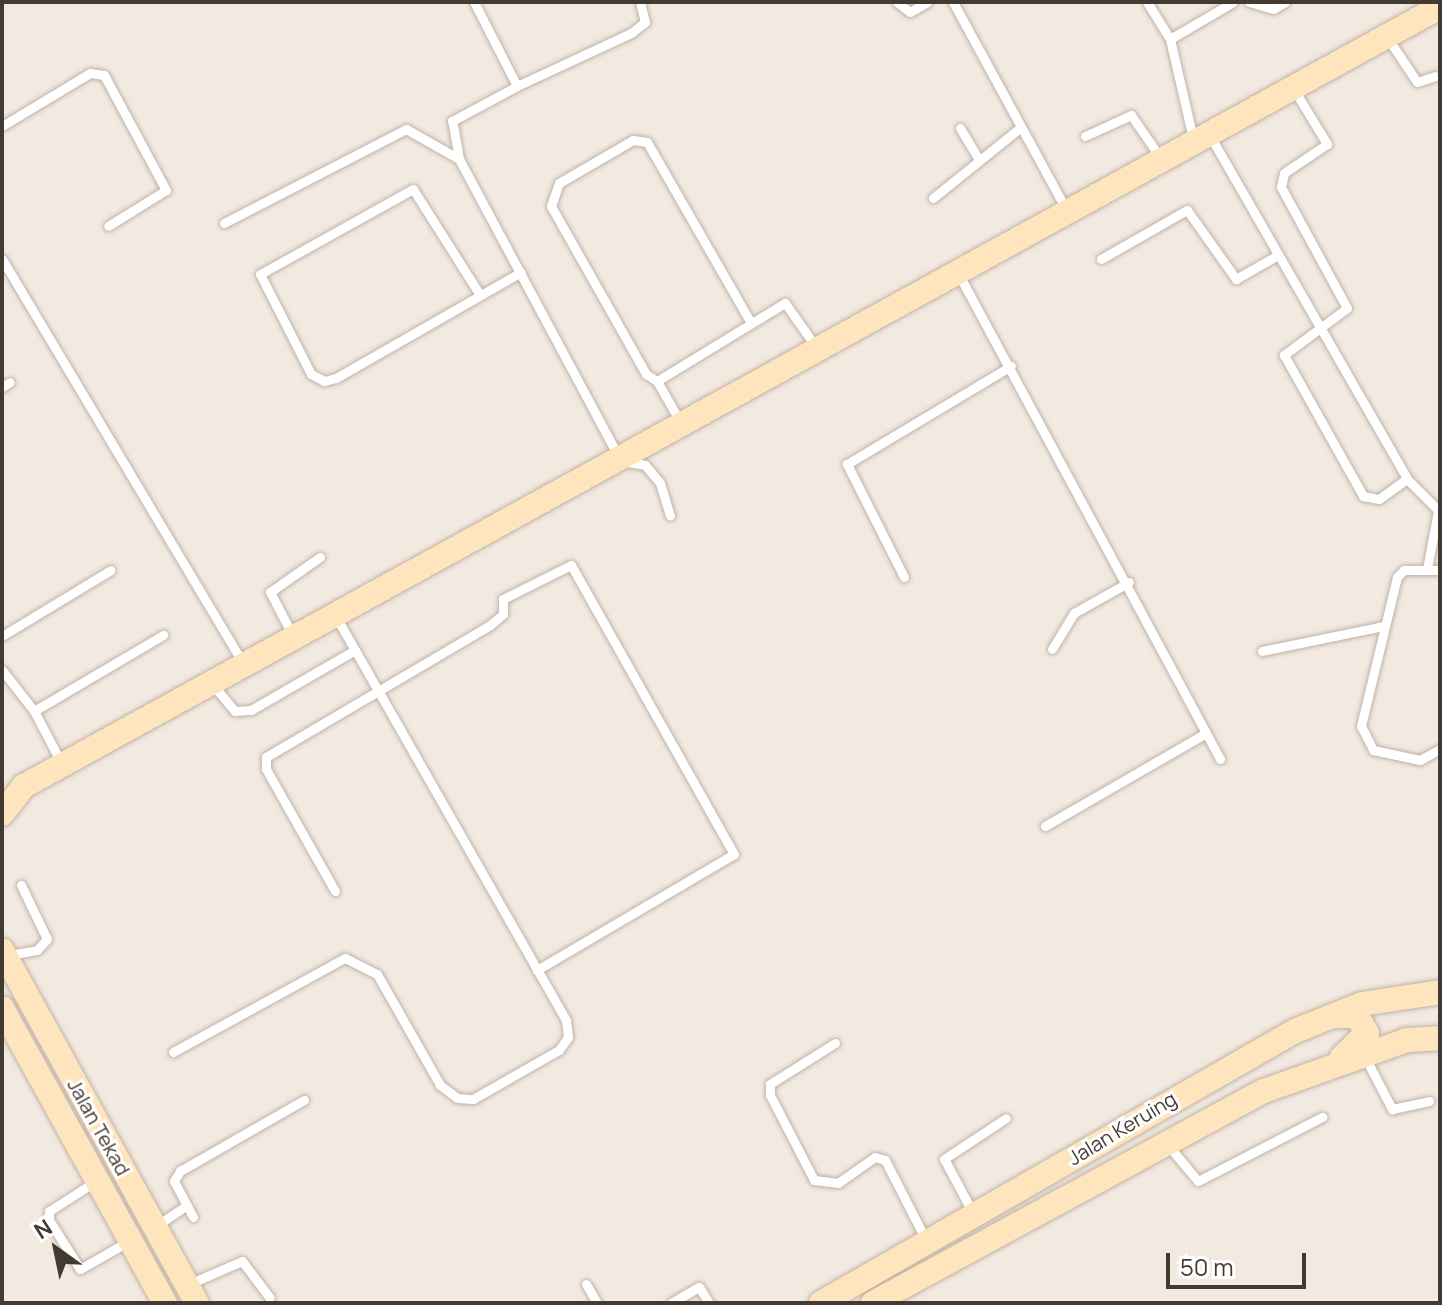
<!DOCTYPE html>
<html>
<head>
<meta charset="utf-8">
<style>
	body { margin:0 }
	#map { position:relative; width:1442px; height:1305px; overflow:hidden; background:#f2eae1; font-family:Manrope,sans-serif }
	div>[style] { position:absolute }
	.roads { filter:drop-shadow(0 0 2px #c0b3a7) drop-shadow(0 0 2px #c0b3a7) }
	.lane>* { height:9px; margin:-4.5px; padding:0 4.5px; transform-origin:4.5px; border-radius:4.5px; background:#fff }
	.secondary>* { height:24px; margin:-12px; padding:0 12px; transform-origin:12px; border-radius:12px; background:#ffe5be }
	span { translate:-50% -50%; white-space:nowrap; text-align:center; line-height:1.15; -webkit-text-stroke:6px #fff; paint-order:stroke }
	.street-label { font-size:20px; color:#433a32 }
	.frame { position:absolute; inset:0; border:4px solid #433a32; pointer-events:none }
	.north { position:absolute; left:16px; top:1209px; width:80px; height:80px; -webkit-text-stroke:6px #fff; paint-order:stroke; rotate:327deg; font-size:22px; font-weight:700; line-height:32px; text-align:center; color:#433a32 }
	.north::after { content:''; display:block; margin:auto; width:28px; height:36px; background:#433a32; clip-path:polygon(50% 0,100% 100%,50% 72%,0 100%) }
	.scale { position:absolute; left:1166px; top:1253px; width:140px; height:36px; box-sizing:border-box; border:4px solid #433a32; border-top:0; padding-left:10px; font-size:24px; line-height:28px; white-space:nowrap; color:#433a32; -webkit-text-stroke:6px #fff; paint-order:stroke }
</style>
</head>
<body>
<div id="map">
	<div class="roads">
		<div class="lane">
			<div style="left:897px;top:2px;width:16px;rotate:38deg"></div>
			<div style="left:910px;top:12px;width:20px;rotate:-30deg"></div>
			<div style="left:953px;top:2px;width:236px;rotate:61.4deg"></div>
			<div style="left:1147px;top:2px;width:44px;rotate:58.1deg"></div>
			<div style="left:1170px;top:39px;width:103px;rotate:77deg"></div>
			<div style="left:1249px;top:2px;width:25px;rotate:16deg"></div>
			<div style="left:1273px;top:9px;width:14px;rotate:-30deg"></div>
			<div style="left:1387px;top:37px;width:54px;rotate:56.3deg"></div>
			<div style="left:1417px;top:82px;width:19px;rotate:-18deg"></div>
			<div style="left:1170px;top:39px;width:73px;rotate:-30.4deg"></div>
			<div style="left:517px;top:86px;width:126px;rotate:-24.9deg"></div>
			<div style="left:631px;top:33px;width:18px;rotate:-38deg"></div>
			<div style="left:645px;top:22px;width:21px;rotate:-104deg"></div>
			<div style="left:1293px;top:88px;width:66px;rotate:58.7deg"></div>
			<div style="left:1327px;top:144px;width:52px;rotate:146deg"></div>
			<div style="left:1284px;top:173px;width:14px;rotate:102deg"></div>
			<div style="left:1281px;top:187px;width:138px;rotate:61.4deg"></div>
			<div style="left:1347px;top:308px;width:79px;rotate:143.3deg"></div>
			<div style="left:1284px;top:355px;width:162px;rotate:60.7deg"></div>
			<div style="left:1363px;top:496px;width:16px;rotate:11deg"></div>
			<div style="left:1379px;top:499px;width:34px;rotate:-36deg"></div>
			<div style="left:2px;top:126px;width:103px;rotate:-31.1deg"></div>
			<div style="left:90px;top:73px;width:14px;rotate:8deg"></div>
			<div style="left:104px;top:75px;width:131px;rotate:61.7deg"></div>
			<div style="left:166px;top:190px;width:68px;rotate:148.2deg"></div>
			<div style="left:960px;top:128px;width:37px;rotate:59deg"></div>
			<div style="left:1209px;top:134px;width:398px;rotate:60.1deg"></div>
			<div style="left:1407px;top:479px;width:47px;rotate:45deg"></div>
			<div style="left:1085px;top:136px;width:51px;rotate:-24.5deg"></div>
			<div style="left:1131px;top:115px;width:51px;rotate:55.4deg"></div>
			<div style="left:459px;top:159px;width:39px;rotate:-100deg"></div>
			<div style="left:452px;top:121px;width:74px;rotate:-28.3deg"></div>
			<div style="left:517px;top:86px;width:94px;rotate:-117.1deg"></div>
			<div style="left:933px;top:198px;width:113px;rotate:-38.9deg"></div>
			<div style="left:224px;top:223px;width:205px;rotate:-27.3deg"></div>
			<div style="left:406px;top:129px;width:61px;rotate:29.5deg"></div>
			<div style="left:459px;top:159px;width:343px;rotate:61.8deg"></div>
			<div style="left:621px;top:461px;width:24px;rotate:9deg"></div>
			<div style="left:645px;top:465px;width:23px;rotate:50deg"></div>
			<div style="left:660px;top:483px;width:34px;rotate:73deg"></div>
			<div style="left:2px;top:259px;width:471px;rotate:59.2deg"></div>
			<div style="left:1101px;top:259px;width:99px;rotate:-29.7deg"></div>
			<div style="left:1187px;top:210px;width:85px;rotate:54.6deg"></div>
			<div style="left:1236px;top:279px;width:46px;rotate:-29.9deg"></div>
			<div style="left:959px;top:275px;width:550px;rotate:61.66deg"></div>
			<div style="left:480px;top:295px;width:125px;rotate:-122.3deg"></div>
			<div style="left:413px;top:189px;width:175px;rotate:150.9deg"></div>
			<div style="left:260px;top:274px;width:112px;rotate:63deg"></div>
			<div style="left:311px;top:374px;width:15px;rotate:28deg"></div>
			<div style="left:324px;top:381px;width:12px;rotate:-14deg"></div>
			<div style="left:336px;top:378px;width:213px;rotate:-29.8deg"></div>
			<div style="left:657px;top:381px;width:13px;rotate:-148deg"></div>
			<div style="left:646px;top:374px;width:193px;rotate:-119.5deg"></div>
			<div style="left:551px;top:206px;width:24px;rotate:-71deg"></div>
			<div style="left:559px;top:183px;width:86px;rotate:-30.2deg"></div>
			<div style="left:633px;top:140px;width:14px;rotate:8deg"></div>
			<div style="left:647px;top:142px;width:209px;rotate:60.1deg"></div>
			<div style="left:2px;top:387px;width:9px;rotate:-32deg"></div>
			<div style="left:682px;top:425px;width:51px;rotate:-119.6deg"></div>
			<div style="left:657px;top:381px;width:150px;rotate:-31.4deg"></div>
			<div style="left:785px;top:303px;width:57px;rotate:54.9deg"></div>
			<div style="left:1427px;top:569px;width:59px;rotate:-79.3deg"></div>
			<div style="left:1440px;top:570px;width:36px;rotate:180deg"></div>
			<div style="left:1404px;top:570px;width:10px;rotate:135deg"></div>
			<div style="left:1397px;top:577px;width:153px;rotate:103.6deg"></div>
			<div style="left:1361px;top:726px;width:27px;rotate:63deg"></div>
			<div style="left:1373px;top:750px;width:48px;rotate:12deg"></div>
			<div style="left:1420px;top:760px;width:23px;rotate:-29deg"></div>
			<div style="left:904px;top:577px;width:127px;rotate:-116.8deg"></div>
			<div style="left:847px;top:464px;width:191px;rotate:-30.9deg"></div>
			<div style="left:2px;top:636px;width:127px;rotate:-31.2deg"></div>
			<div style="left:293px;top:636px;width:50px;rotate:-117.6deg"></div>
			<div style="left:270px;top:592px;width:61px;rotate:-35deg"></div>
			<div style="left:1052px;top:649px;width:42px;rotate:-58.6deg"></div>
			<div style="left:1074px;top:613px;width:63px;rotate:-29.4deg"></div>
			<div style="left:1262px;top:651px;width:125px;rotate:-11.6deg"></div>
			<div style="left:2px;top:670px;width:52px;rotate:52deg"></div>
			<div style="left:34px;top:711px;width:150px;rotate:-30.5deg"></div>
			<div style="left:213px;top:685px;width:34px;rotate:50deg"></div>
			<div style="left:235px;top:711px;width:16px;rotate:-4deg"></div>
			<div style="left:251px;top:710px;width:120px;rotate:-30deg"></div>
			<div style="left:34px;top:711px;width:60px;rotate:62.2deg"></div>
			<div style="left:1045px;top:826px;width:186px;rotate:-30deg"></div>
			<div style="left:335px;top:891px;width:140px;rotate:-119.5deg"></div>
			<div style="left:266px;top:769px;width:12px;rotate:-90deg"></div>
			<div style="left:266px;top:757px;width:260px;rotate:-30.5deg"></div>
			<div style="left:490px;top:625px;width:17px;rotate:-40deg"></div>
			<div style="left:503px;top:614px;width:15px;rotate:-90deg"></div>
			<div style="left:503px;top:599px;width:76px;rotate:-26.6deg"></div>
			<div style="left:571px;top:565px;width:332px;rotate:60.6deg"></div>
			<div style="left:734px;top:854px;width:229px;rotate:149.5deg"></div>
			<div style="left:9px;top:955px;width:28px;rotate:-10deg"></div>
			<div style="left:37px;top:950px;width:15px;rotate:-48deg"></div>
			<div style="left:47px;top:939px;width:60px;rotate:-115.7deg"></div>
			<div style="left:835px;top:1043px;width:77px;rotate:147.8deg"></div>
			<div style="left:770px;top:1084px;width:11px;rotate:90deg"></div>
			<div style="left:770px;top:1095px;width:96px;rotate:62.6deg"></div>
			<div style="left:814px;top:1180px;width:24px;rotate:7deg"></div>
			<div style="left:838px;top:1183px;width:45px;rotate:-35.1deg"></div>
			<div style="left:875px;top:1157px;width:10px;rotate:17deg"></div>
			<div style="left:885px;top:1160px;width:90px;rotate:62.9deg"></div>
			<div style="left:173px;top:1052px;width:196px;rotate:-28.7deg"></div>
			<div style="left:345px;top:958px;width:36px;rotate:27deg"></div>
			<div style="left:377px;top:974px;width:128px;rotate:60.4deg"></div>
			<div style="left:440px;top:1085px;width:21px;rotate:37deg"></div>
			<div style="left:457px;top:1098px;width:16px;rotate:4deg"></div>
			<div style="left:473px;top:1099px;width:99px;rotate:-29.7deg"></div>
			<div style="left:559px;top:1050px;width:16px;rotate:-55deg"></div>
			<div style="left:568px;top:1037px;width:17px;rotate:-97deg"></div>
			<div style="left:566px;top:1020px;width:465px;rotate:-119.7deg"></div>
			<div style="left:1365px;top:1057px;width:59px;rotate:62.6deg"></div>
			<div style="left:1392px;top:1109px;width:38px;rotate:-12deg"></div>
			<div style="left:1167px;top:1144px;width:48px;rotate:50deg"></div>
			<div style="left:1198px;top:1181px;width:140px;rotate:-27.3deg"></div>
			<div style="left:96px;top:1181px;width:56px;rotate:147.4deg"></div>
			<div style="left:49px;top:1211px;width:9px;rotate:90deg"></div>
			<div style="left:49px;top:1220px;width:58px;rotate:57.7deg"></div>
			<div style="left:80px;top:1269px;width:56px;rotate:-29.7deg"></div>
			<div style="left:973px;top:1213px;width:61px;rotate:-118.2deg"></div>
			<div style="left:944px;top:1159px;width:74px;rotate:-33.5deg"></div>
			<div style="left:193px;top:1217px;width:41px;rotate:-117.8deg"></div>
			<div style="left:174px;top:1181px;width:12px;rotate:-59deg"></div>
			<div style="left:180px;top:1171px;width:143px;rotate:-29.8deg"></div>
			<div style="left:156px;top:1226px;width:36px;rotate:-34deg"></div>
			<div style="left:189px;top:1284px;width:58px;rotate:-23.5deg"></div>
			<div style="left:242px;top:1261px;width:46px;rotate:52.9deg"></div>
			<div style="left:586px;top:1284px;width:22px;rotate:60deg"></div>
			<div style="left:671px;top:1303px;width:32px;rotate:-30deg"></div>
			<div style="left:699px;top:1287px;width:19px;rotate:58deg"></div>
		</div>
		<div class="secondary">
			<div style="left:2px;top:814px;width:36px;rotate:-52deg"></div>
			<div style="left:24px;top:786px;width:1616px;rotate:-28.82deg"></div>
			<div style="left:2px;top:950px;width:403px;rotate:61.1deg"></div>
			<div style="left:2px;top:1008px;width:337px;rotate:61.1deg"></div>
			<div style="left:1334px;top:1016px;width:23px"></div>
			<div style="left:1357px;top:1016px;width:20px;rotate:60deg"></div>
			<div style="left:1367px;top:1033px;width:35px;rotate:136deg"></div>
			<div style="left:821px;top:1303px;width:546px;rotate:-29.85deg"></div>
			<div style="left:1295px;top:1031px;width:72px;rotate:-21.9deg"></div>
			<div style="left:1362px;top:1004px;width:79px;rotate:-8.7deg"></div>
			<div style="left:873px;top:1303px;width:445px;rotate:-28.5deg"></div>
			<div style="left:1264px;top:1091px;width:152px;rotate:-19.6deg"></div>
			<div style="left:1407px;top:1040px;width:33px;rotate:-3deg"></div>
		</div>
	</div>
	<div class="street-label">
		<span style="left:99px;top:1127px;rotate:61deg">Jalan Tekad</span>
		<span style="left:1122px;top:1128px;rotate:-31deg">Jalan Keruing</span>
	</div>
	<div class="frame"></div>
	<div class="north">N</div>
	<div class="scale">50 m</div>
</div>
</body>
</html>
